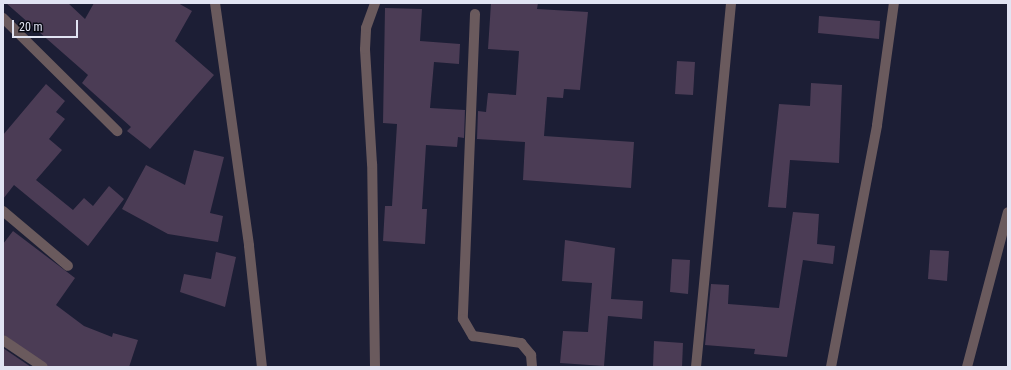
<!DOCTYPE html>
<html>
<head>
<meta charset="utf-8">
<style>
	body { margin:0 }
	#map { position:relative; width:1011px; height:370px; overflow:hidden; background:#1c1e35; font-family:"Roboto Condensed",sans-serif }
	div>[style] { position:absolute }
	.building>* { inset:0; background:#4b3c55 }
	.street>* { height:10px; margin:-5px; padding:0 5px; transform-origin:5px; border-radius:5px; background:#6a5a5d }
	span { translate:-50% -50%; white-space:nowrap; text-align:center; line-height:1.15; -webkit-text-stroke:3px #080913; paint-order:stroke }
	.frame { position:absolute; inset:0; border:4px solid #e1e4f3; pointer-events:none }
	.scale { position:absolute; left:12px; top:20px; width:66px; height:18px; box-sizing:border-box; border:2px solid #e1e4f3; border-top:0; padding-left:5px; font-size:12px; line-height:14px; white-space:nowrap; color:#e1e4f3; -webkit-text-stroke:3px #080913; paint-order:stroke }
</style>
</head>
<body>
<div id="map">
	<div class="building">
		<div style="clip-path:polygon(6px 3px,68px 3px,85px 19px,94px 3px,178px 3px,192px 11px,175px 41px,214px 75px,150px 149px,127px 131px,131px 127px,82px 83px,88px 75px)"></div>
		<div style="clip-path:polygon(491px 3px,538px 3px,537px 9px,588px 12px,580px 90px,564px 89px,563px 98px,547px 97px,544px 136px,634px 142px,631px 188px,523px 180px,525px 142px,477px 139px,478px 111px,486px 112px,488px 93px,516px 95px,519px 51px,488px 49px)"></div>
		<div style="clip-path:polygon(385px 8px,422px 9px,420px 41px,460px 44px,459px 64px,434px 62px,430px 108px,465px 110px,464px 138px,458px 137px,457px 147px,426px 145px,422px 209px,427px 209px,425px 244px,383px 241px,385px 206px,392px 206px,397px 124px,383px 123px)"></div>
		<div style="clip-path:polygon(819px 16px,880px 21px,879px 39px,818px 33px)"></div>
		<div style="clip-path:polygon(677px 61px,695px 62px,693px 95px,675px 94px)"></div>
		<div style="clip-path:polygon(811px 83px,842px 85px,839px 163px,790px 160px,786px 208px,768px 207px,779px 104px,810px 106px)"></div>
		<div style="clip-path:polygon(46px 84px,65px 101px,56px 112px,65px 119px,49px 139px,62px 150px,36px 180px,73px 210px,84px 198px,93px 206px,109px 186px,124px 199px,88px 246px,14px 185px,3px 199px,3px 135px)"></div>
		<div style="clip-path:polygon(194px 150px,224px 157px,210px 213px,223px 216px,218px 242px,168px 234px,122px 209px,146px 165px,185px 185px)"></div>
		<div style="clip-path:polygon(793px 212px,819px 214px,817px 244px,835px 246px,833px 264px,803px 260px,787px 357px,754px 354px,755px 349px,705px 345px,711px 284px,729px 285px,728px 304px,779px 308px)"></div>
		<div style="clip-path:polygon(13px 231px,75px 278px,56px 305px,84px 326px,112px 337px,113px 333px,138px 340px,129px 367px,49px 367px,3px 334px,3px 244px)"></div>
		<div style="clip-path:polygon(565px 240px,615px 248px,611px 299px,643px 301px,642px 319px,608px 316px,604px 366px,560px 363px,563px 331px,588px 332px,592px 283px,562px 281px)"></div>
		<div style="clip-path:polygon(930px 250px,949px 251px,947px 281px,928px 279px)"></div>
		<div style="clip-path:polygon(216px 252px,236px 257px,225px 307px,180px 292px,184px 274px,211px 279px)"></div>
		<div style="clip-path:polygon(672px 259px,690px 260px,688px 294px,670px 292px)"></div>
		<div style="clip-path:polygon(654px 341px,683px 343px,682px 367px,653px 367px)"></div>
		<div style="clip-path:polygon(3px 348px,31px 367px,3px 367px)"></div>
	</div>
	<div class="street">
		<div style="left:215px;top:3px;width:245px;rotate:82deg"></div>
		<div style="left:249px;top:246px;width:122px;rotate:83.9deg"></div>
		<div style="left:475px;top:14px;width:305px;rotate:92.3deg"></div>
		<div style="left:463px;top:319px;width:20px;rotate:60deg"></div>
		<div style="left:473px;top:336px;width:49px;rotate:8.3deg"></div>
		<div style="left:521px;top:343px;width:16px;rotate:50deg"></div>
		<div style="left:531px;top:355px;width:12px;rotate:85deg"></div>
		<div style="left:3px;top:18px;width:161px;rotate:44.7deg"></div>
		<div style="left:3px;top:211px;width:85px;rotate:40.2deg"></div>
		<div style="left:3px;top:340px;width:48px;rotate:34deg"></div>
		<div style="left:375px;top:367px;width:203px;rotate:-90.8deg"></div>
		<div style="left:372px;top:164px;width:115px;rotate:-93.5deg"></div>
		<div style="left:365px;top:49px;width:21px;rotate:-87deg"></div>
		<div style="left:366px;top:28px;width:27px;rotate:-70deg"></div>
		<div style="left:696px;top:367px;width:366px;rotate:-84.5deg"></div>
		<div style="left:831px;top:367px;width:246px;rotate:-79.2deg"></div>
		<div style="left:877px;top:125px;width:123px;rotate:-82.1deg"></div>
		<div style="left:967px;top:367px;width:160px;rotate:-75.2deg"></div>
	</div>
	<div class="frame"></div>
	<div class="scale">20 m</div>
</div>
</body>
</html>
